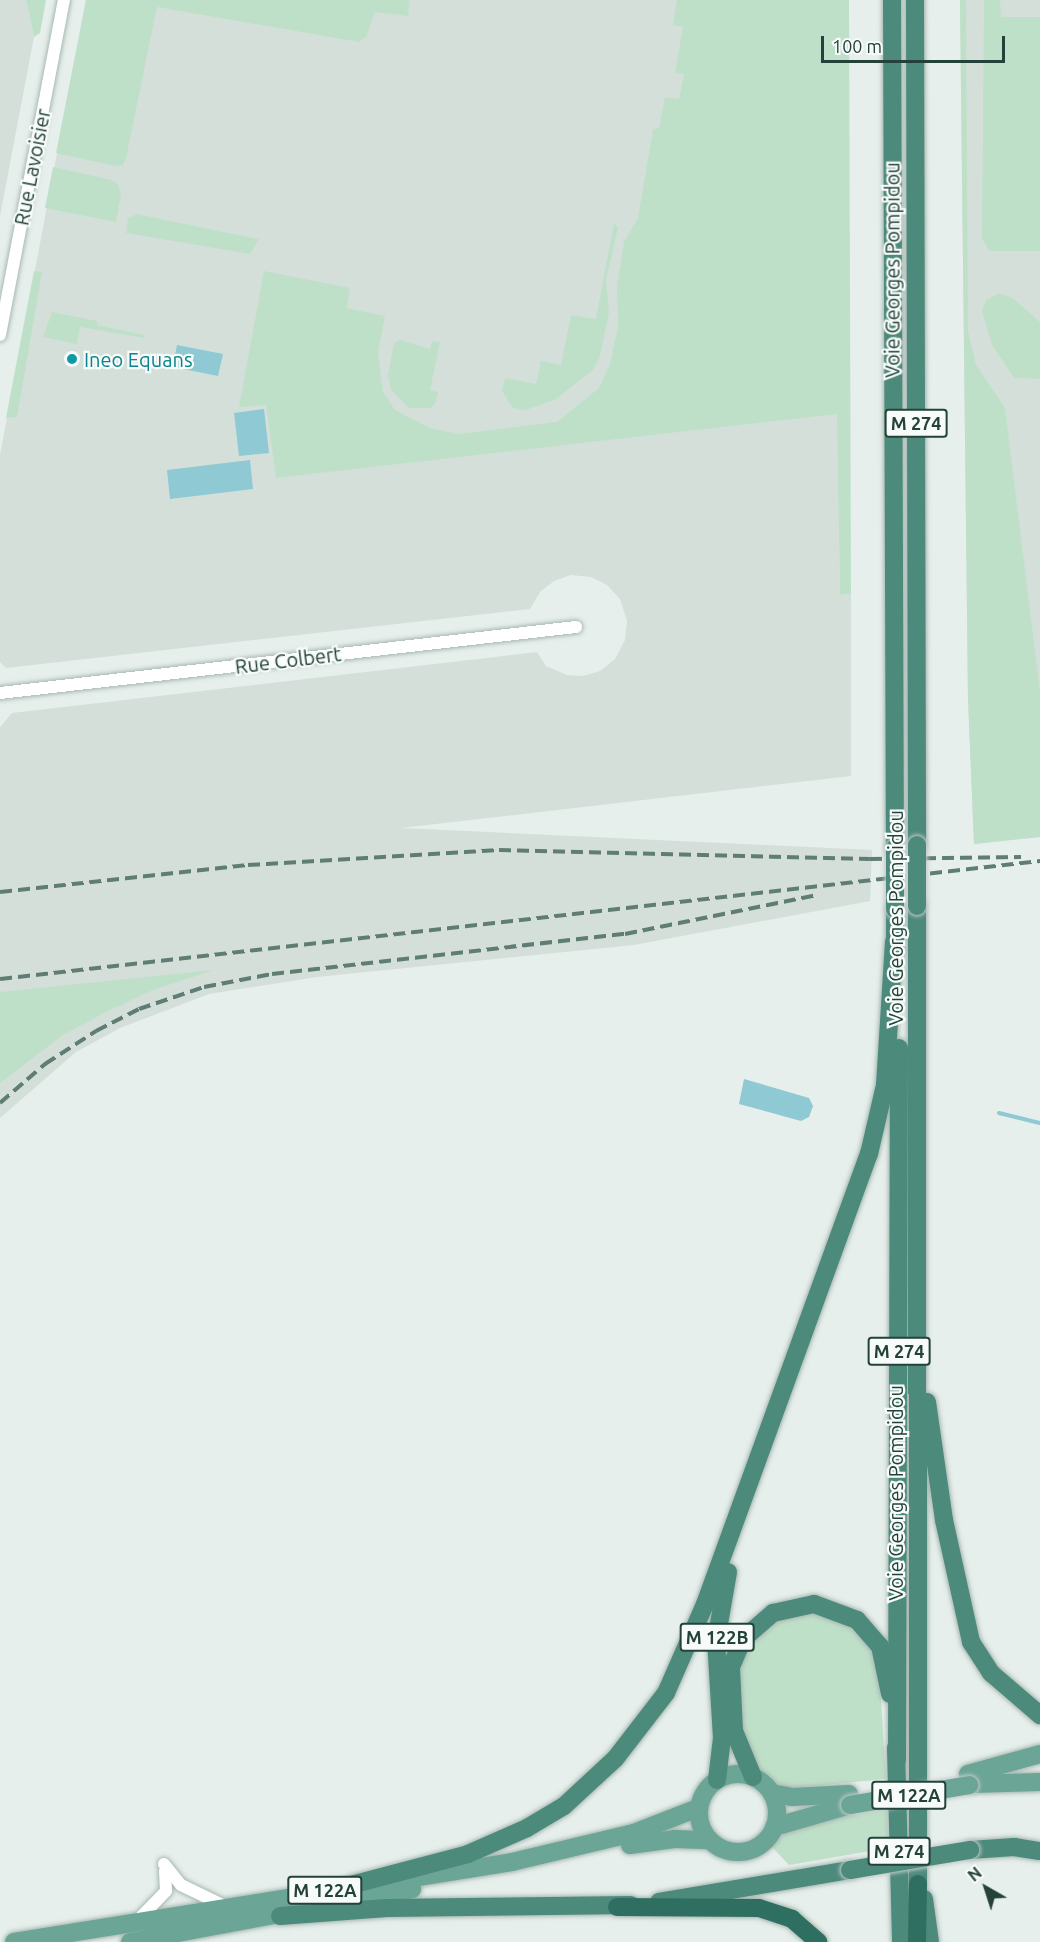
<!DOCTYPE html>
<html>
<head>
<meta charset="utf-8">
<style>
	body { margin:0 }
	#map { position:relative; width:1040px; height:1942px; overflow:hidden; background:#e6efeb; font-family:Ubuntu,sans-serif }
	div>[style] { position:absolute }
	.built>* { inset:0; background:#d4dfda }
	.green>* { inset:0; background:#bfe0c8 }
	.water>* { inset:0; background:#8ec9d4 }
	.stream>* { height:4px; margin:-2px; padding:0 2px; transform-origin:2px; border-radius:2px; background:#8ec9d4 }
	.roads { filter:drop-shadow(0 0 2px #a8b8b2) drop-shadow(0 0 2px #a8b8b2) }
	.minor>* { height:12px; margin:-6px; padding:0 6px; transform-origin:6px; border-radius:6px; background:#fff }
	.primary>* { height:18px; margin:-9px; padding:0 9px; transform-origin:9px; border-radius:9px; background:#6aa596 }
	.primary>.ring { margin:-9px; padding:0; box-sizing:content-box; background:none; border:18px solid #6aa596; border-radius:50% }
	.trunk>* { height:18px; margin:-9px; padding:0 9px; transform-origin:9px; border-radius:9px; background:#4c8a7c }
	.motorway>* { height:18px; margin:-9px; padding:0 9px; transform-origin:9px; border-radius:9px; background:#2f6f62 }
	.rail>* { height:4px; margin-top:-2px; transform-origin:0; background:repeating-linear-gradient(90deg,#5f7d75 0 12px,transparent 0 18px) }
	.bridges { filter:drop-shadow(0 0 2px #c2cac8) drop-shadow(0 0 2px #c2cac8) }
	.primary-bridge>* { height:18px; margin:-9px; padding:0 9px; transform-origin:9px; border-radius:9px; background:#6aa596 }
	.trunk-bridge>* { height:18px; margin:-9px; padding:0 9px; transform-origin:9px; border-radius:9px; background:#4c8a7c }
	.dots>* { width:16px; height:16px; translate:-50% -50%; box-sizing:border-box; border:3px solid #f7fbf9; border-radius:50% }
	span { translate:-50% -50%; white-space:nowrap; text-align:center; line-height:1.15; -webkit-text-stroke:4.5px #f7fbf9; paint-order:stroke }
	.shield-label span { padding:2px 4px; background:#f7fbf9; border:2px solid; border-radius:4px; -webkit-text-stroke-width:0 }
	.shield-label { font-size:18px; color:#24423a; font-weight:700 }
	.street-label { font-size:20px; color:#24423a }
	.culture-label { font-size:20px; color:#0d838f }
	.left { translate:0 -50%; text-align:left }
	.north { position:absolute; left:956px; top:1858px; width:60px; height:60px; -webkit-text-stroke:4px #f7fbf9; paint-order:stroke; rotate:321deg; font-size:16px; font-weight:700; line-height:24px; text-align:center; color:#24423a }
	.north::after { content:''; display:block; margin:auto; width:21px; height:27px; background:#24423a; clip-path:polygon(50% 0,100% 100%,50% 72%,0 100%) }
	.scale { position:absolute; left:821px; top:36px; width:184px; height:27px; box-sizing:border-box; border:3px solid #24423a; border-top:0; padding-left:8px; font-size:18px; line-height:21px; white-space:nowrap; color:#24423a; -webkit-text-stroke:4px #f7fbf9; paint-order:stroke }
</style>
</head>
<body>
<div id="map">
	<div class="built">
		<div style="clip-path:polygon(0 0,26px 0,34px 37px,0 216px)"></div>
		<div style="clip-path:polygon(86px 0,816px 0,836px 161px,840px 595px,851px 594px,851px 776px,401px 828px,872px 850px,870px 901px,634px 945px,317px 977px,209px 994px,120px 1028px,76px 1052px,0 1118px,0 727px,12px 713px,537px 652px,546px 666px,567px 675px,583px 676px,600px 671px,615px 659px,625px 640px,627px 621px,620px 599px,607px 585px,591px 577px,571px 575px,554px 581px,540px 592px,530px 609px,6px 668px,0 662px,0 455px)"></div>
		<div style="clip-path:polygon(960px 0,1040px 0,1040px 837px,974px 844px,968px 699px)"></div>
	</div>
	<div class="green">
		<div style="clip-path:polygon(26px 0,46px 0,40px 33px,34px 37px)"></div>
		<div style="clip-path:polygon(86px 0,410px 0,408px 16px,375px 12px,366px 37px,359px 42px,157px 7px,126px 158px,123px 165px,115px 166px,56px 153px)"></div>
		<div style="clip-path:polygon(677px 0,849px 0,851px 594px,840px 595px,837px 414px,276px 478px,266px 405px,239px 407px,264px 271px,350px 288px,347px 308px,385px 316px,378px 352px,383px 392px,395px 410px,430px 428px,458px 434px,557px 422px,599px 388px,610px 364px,618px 327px,617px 286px,624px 242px,638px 218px,653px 130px,659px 128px,665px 97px,679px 99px,684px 74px,675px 73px,683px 27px,673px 25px)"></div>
		<div style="clip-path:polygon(960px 0,966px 0,968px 331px,976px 365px,1005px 408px,1040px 691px,1040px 837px,974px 844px,968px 699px)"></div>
		<div style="clip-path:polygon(984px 0,1000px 0,1001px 17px,1040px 17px,1040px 251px,989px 251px,982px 238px)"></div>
		<div style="clip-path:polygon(53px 167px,112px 180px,118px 184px,121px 194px,116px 222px,45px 208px)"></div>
		<div style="clip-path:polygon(137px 214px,228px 233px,259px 239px,250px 254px,126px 233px,128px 218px)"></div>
		<div style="clip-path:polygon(614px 223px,618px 228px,606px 280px,609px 312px,600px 356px,593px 370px,556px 399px,526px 410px,513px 408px,502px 391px,505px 378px,536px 384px,541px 361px,561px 365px,571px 315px,596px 319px)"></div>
		<div style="clip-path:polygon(34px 271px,42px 272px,17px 417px,6px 418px)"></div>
		<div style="clip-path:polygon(1000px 293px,1013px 298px,1040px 322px,1040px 379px,1014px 378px,992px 345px,982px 311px,986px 300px)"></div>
		<div style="clip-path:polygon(52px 312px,97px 321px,97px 325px,145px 335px,144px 338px,80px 327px,77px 344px,43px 337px)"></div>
		<div style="clip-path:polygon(400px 340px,430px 349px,432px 341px,440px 342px,430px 390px,438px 392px,435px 404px,430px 408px,409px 408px,391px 390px,388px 376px,394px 343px)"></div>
		<div style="clip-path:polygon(214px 970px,153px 990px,106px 1012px,63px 1035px,0 1083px,0 992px)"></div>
		<div style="clip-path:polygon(809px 1612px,845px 1623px,873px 1650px,879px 1669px,886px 1779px,780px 1789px,753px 1766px,742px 1739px,740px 1665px,747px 1648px,773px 1622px)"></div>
		<div style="clip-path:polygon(887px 1806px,888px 1848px,789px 1865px,772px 1847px,789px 1828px)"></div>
	</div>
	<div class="water">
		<div style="clip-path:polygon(177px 345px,223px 354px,218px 376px,173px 367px)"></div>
		<div style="clip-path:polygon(264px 409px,269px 453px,239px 456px,234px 413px)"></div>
		<div style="clip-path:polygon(250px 460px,253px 489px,170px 499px,167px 470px)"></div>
		<div style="clip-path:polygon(744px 1079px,809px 1098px,813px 1106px,809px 1117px,801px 1121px,739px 1104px)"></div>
	</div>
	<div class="stream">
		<div style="left:999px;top:1113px;width:42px;rotate:13.7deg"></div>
	</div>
	<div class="roads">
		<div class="minor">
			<div style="left:0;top:335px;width:341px;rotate:-79.2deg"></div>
			<div style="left:0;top:693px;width:580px;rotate:-6.54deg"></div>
			<div style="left:164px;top:1864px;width:27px;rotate:51deg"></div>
			<div style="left:181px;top:1885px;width:51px;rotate:25.6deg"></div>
			<div style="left:136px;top:1922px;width:43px;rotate:-45.9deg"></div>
			<div style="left:166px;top:1891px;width:20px;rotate:-93deg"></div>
		</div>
		<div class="primary">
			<div class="ring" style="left:699px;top:1774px;width:60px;height:60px"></div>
			<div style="left:968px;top:1774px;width:75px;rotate:-15.5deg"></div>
			<div style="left:971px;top:1784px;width:69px;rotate:-1.7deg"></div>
			<div style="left:772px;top:1793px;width:20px;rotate:11deg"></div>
			<div style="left:792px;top:1797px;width:57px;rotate:-3deg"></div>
			<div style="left:774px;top:1827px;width:79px;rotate:-16.1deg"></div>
			<div style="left:630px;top:1845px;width:45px;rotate:-7.6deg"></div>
			<div style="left:675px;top:1839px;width:34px;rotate:2deg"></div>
			<div style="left:14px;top:1942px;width:504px;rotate:-9.13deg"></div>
			<div style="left:512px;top:1862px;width:125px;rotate:-13.4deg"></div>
			<div style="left:634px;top:1833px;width:69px;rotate:-21.3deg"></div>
			<div style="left:130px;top:1942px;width:287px;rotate:-10.6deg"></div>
		</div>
		<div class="trunk">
			<div style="left:892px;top:0;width:848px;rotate:89.8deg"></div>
			<div style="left:915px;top:0;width:845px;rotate:89.86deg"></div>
			<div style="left:917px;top:906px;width:978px;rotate:89.94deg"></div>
			<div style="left:895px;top:909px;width:42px;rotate:90deg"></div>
			<div style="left:927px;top:1402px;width:119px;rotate:81.8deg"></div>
			<div style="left:944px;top:1520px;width:125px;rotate:77.5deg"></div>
			<div style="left:971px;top:1642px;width:37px;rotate:57deg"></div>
			<div style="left:991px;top:1673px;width:65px;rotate:40.6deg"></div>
			<div style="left:896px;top:1748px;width:194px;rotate:88.5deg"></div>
			<div style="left:897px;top:1760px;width:712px;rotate:-89.84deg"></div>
			<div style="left:753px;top:1777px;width:50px;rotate:-112.4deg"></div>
			<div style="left:734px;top:1731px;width:64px;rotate:-92.7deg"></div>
			<div style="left:731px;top:1667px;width:30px;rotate:-67deg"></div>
			<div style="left:743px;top:1639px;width:40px;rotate:-41deg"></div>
			<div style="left:773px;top:1613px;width:42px;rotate:-12.4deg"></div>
			<div style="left:814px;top:1604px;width:46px;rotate:20.4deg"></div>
			<div style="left:857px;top:1620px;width:35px;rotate:49deg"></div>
			<div style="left:880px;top:1646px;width:49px;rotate:78.2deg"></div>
			<div style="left:717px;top:1780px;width:42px;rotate:-83.2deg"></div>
			<div style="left:722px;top:1738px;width:97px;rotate:-93.5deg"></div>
			<div style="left:716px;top:1641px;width:70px;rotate:-80.1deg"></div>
			<div style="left:970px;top:1850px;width:44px;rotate:-3.9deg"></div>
			<div style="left:1014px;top:1847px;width:26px;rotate:9deg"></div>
			<div style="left:351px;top:1885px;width:121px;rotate:-14.8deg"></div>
			<div style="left:468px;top:1854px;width:64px;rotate:-23.8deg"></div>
			<div style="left:527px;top:1828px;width:43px;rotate:-30.7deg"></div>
			<div style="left:564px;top:1806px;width:69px;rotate:-42.7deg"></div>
			<div style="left:615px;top:1759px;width:83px;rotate:-52.3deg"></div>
			<div style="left:666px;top:1693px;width:97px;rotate:-66.3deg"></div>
			<div style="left:705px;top:1604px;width:479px;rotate:-70deg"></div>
			<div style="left:869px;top:1154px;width:71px;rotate:-76.9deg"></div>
			<div style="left:885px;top:1085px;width:144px;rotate:-86.4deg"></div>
			<div style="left:924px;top:1899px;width:43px;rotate:82.1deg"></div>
			<div style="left:659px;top:1902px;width:194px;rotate:-9.5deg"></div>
			<div style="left:280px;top:1916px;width:107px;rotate:-4.3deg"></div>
			<div style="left:387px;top:1908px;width:244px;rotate:-0.7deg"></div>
		</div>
		<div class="motorway">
			<div style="left:617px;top:1907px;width:142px;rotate:0.4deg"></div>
			<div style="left:759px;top:1908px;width:35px;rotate:18deg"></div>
			<div style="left:792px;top:1919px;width:35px;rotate:41deg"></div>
			<div style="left:917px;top:1942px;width:58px;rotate:-89deg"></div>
		</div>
	</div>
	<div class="rail">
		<div style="left:0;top:892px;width:249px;rotate:-6.2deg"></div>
		<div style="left:248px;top:865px;width:251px;rotate:-3.4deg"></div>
		<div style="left:499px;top:850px;width:371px;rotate:1.4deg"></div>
		<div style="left:870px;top:859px;width:151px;rotate:-0.8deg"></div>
		<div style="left:0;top:979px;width:1047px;rotate:-6.47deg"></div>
		<div style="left:0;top:1103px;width:60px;rotate:-40.9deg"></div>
		<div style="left:45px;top:1064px;width:61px;rotate:-32.9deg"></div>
		<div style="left:96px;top:1031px;width:48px;rotate:-27.1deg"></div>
		<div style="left:139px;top:1009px;width:69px;rotate:-18.7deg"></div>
		<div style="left:204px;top:987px;width:69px;rotate:-10.8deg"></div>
		<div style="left:272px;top:974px;width:355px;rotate:-6.5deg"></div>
		<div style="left:625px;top:934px;width:196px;rotate:-11.5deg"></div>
	</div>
	<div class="bridges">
		<div class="primary-bridge">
			<div style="left:850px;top:1805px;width:121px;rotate:-9.5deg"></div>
		</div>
		<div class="trunk-bridge">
			<div style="left:917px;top:906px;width:61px;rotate:-90deg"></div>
			<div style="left:895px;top:909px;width:61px;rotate:-90deg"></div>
			<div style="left:850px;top:1870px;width:122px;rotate:-9.5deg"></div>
		</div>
	</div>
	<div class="dots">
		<div style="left:72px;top:359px;background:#0f9aa8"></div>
	</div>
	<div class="shield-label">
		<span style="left:916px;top:423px">M 274</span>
		<span style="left:899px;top:1351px">M 274</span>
		<span style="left:717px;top:1637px">M 122B</span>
		<span style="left:909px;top:1795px">M 122A</span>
		<span style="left:899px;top:1851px">M 274</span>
		<span style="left:325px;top:1890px">M 122A</span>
	</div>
	<div class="street-label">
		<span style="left:32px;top:167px;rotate:-79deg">Rue Lavoisier</span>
		<span style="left:892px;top:270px;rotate:-90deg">Voie Georges Pompidou</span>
		<span style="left:288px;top:660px;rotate:-7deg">Rue Colbert</span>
		<span style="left:895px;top:918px;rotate:-90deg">Voie Georges Pompidou</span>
		<span style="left:895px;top:1493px;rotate:-90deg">Voie Georges Pompidou</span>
	</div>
	<div class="culture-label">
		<span class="left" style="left:84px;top:359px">Ineo Equans</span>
	</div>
	<div class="north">N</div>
	<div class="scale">100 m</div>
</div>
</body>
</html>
